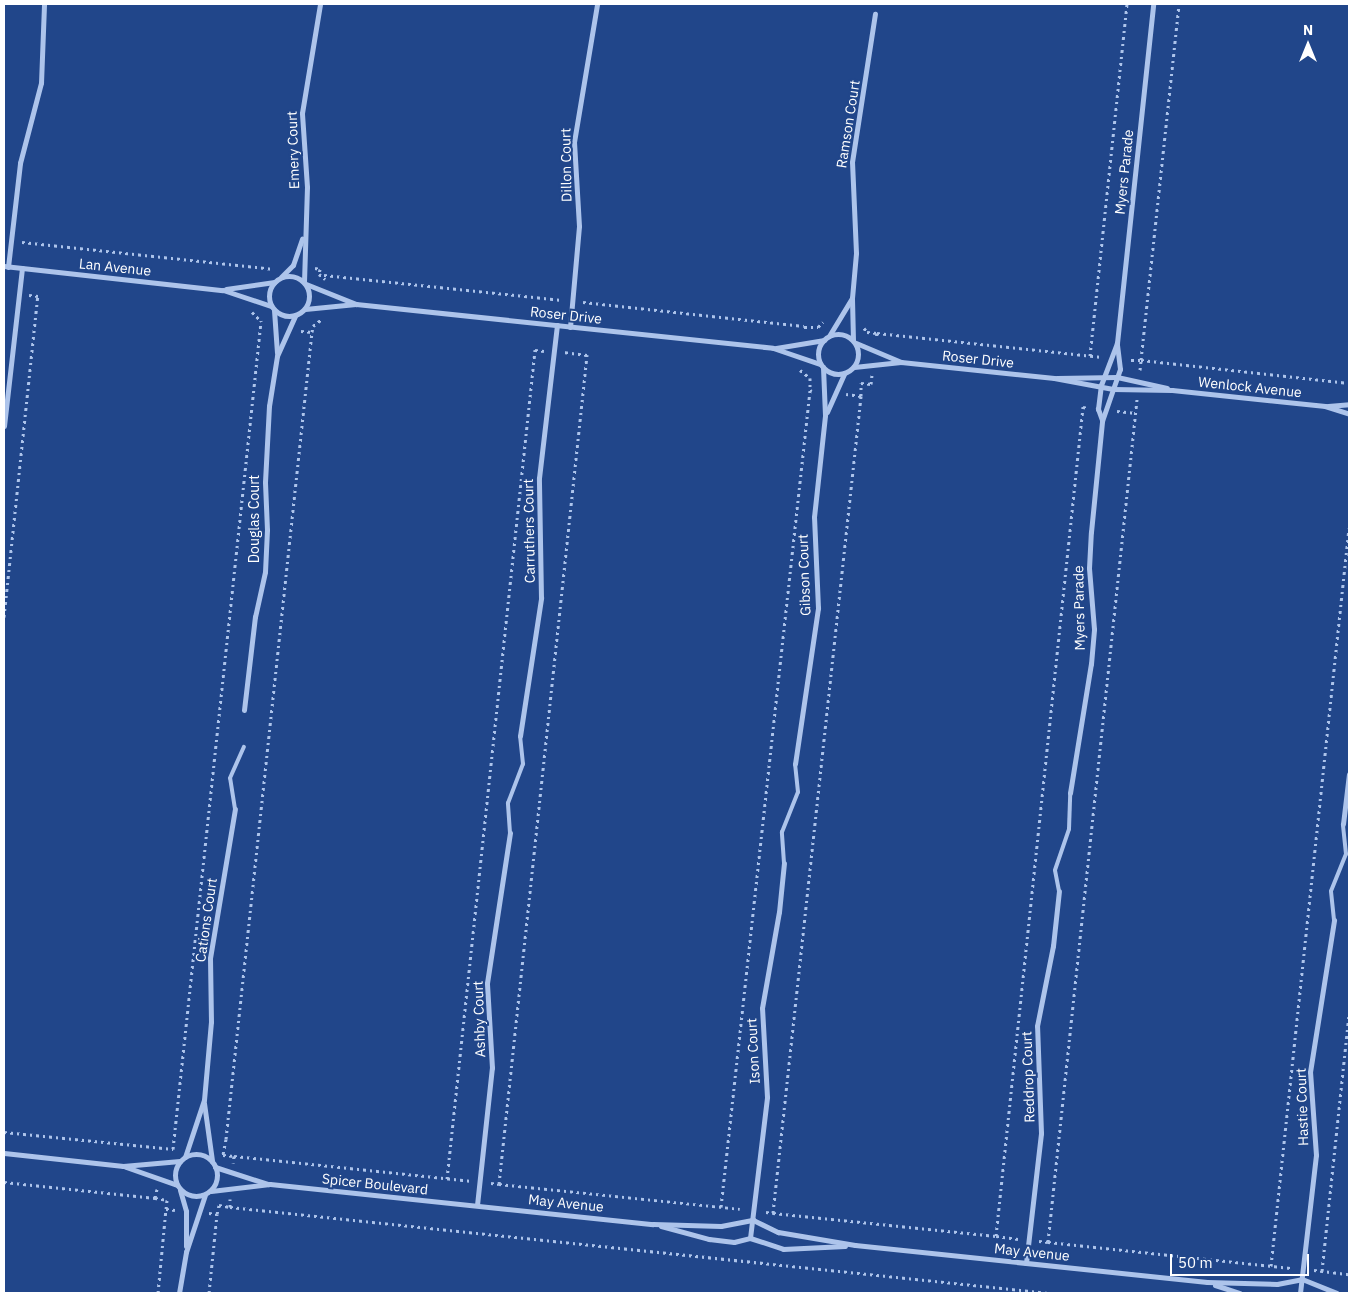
<!DOCTYPE html>
<html>
<head>
<meta charset="utf-8">
<style>
	body { margin:0 }
	#map { position:relative; width:1353px; height:1297px; overflow:hidden; background:#21468a; font-family:"IBM Plex Sans",sans-serif }
	div>[style] { position:absolute }
	.path>* { height:3px; margin-top:-1.5px; transform-origin:0; background:repeating-linear-gradient(90deg,#adc4eb 0 2.5px,transparent 0 6.5px) }
	.service>* { height:4px; margin:-2px; padding:0 2px; transform-origin:2px; border-radius:2px; background:#adc4eb }
	.minor>* { height:5px; margin:-2.5px; padding:0 2.5px; transform-origin:2.5px; border-radius:2.5px; background:#adc4eb }
	.minor>.ring { margin:-2.5px; padding:0; box-sizing:content-box; background:none; border:5px solid #adc4eb; border-radius:50% }
	span { translate:-50% -50%; white-space:nowrap; text-align:center; line-height:1.15; -webkit-text-stroke:4px #21468a; paint-order:stroke }
	.street-label { font-size:14px; color:#fff }
	.frame { position:absolute; inset:0; border:5px solid #fff; pointer-events:none }
	.north { position:absolute; left:1283px; top:20px; width:50px; height:50px; -webkit-text-stroke:4px #21468a; paint-order:stroke; rotate:0deg; font-size:14px; font-weight:700; line-height:20px; text-align:center; color:#fff }
	.north::after { content:''; display:block; margin:auto; width:18px; height:22px; background:#fff; clip-path:polygon(50% 0,100% 100%,50% 72%,0 100%) }
	.scale { position:absolute; left:1170px; top:1254px; width:139px; height:22px; box-sizing:border-box; border:2px solid #fff; border-top:0; padding-left:6px; font-size:15px; line-height:18px; white-space:nowrap; color:#fff; -webkit-text-stroke:4px #21468a; paint-order:stroke }
</style>
</head>
<body>
<div id="map">
	<div class="path">
		<div style="left:22px;top:242px;width:253px;rotate:6.1deg"></div>
		<div style="left:315px;top:268px;width:5px;rotate:11deg"></div>
		<div style="left:320px;top:269px;width:5px;rotate:101deg"></div>
		<div style="left:319px;top:274px;width:8px;rotate:40deg"></div>
		<div style="left:324px;top:275px;width:239px;rotate:6deg"></div>
		<div style="left:583px;top:302px;width:222px;rotate:6.2deg"></div>
		<div style="left:252px;top:312px;width:13px;rotate:45deg"></div>
		<div style="left:804px;top:327px;width:14px"></div>
		<div style="left:818px;top:327px;width:7px;rotate:-45deg"></div>
		<div style="left:864px;top:328px;width:5px;rotate:53deg"></div>
		<div style="left:867px;top:332px;width:10px;rotate:6deg"></div>
		<div style="left:877px;top:333px;width:6px;rotate:99deg"></div>
		<div style="left:301px;top:331px;width:11px;rotate:5deg"></div>
		<div style="left:312px;top:332px;width:6px;rotate:-81deg"></div>
		<div style="left:313px;top:326px;width:11px;rotate:-38deg"></div>
		<div style="left:877px;top:333px;width:224px;rotate:6.1deg"></div>
		<div style="left:1090px;top:356px;width:354px;rotate:-84deg"></div>
		<div style="left:1131px;top:360px;width:10px"></div>
		<div style="left:1141px;top:360px;width:358px;rotate:-83.9deg"></div>
		<div style="left:800px;top:370px;width:13px;rotate:39deg"></div>
		<div style="left:810px;top:378px;width:12px;rotate:90deg"></div>
		<div style="left:1140px;top:370px;width:10px;rotate:-84deg"></div>
		<div style="left:1141px;top:360px;width:209px;rotate:6.3deg"></div>
		<div style="left:861px;top:396px;width:13px;rotate:-90deg"></div>
		<div style="left:861px;top:383px;width:10px;rotate:6deg"></div>
		<div style="left:871px;top:384px;width:9px;rotate:-84deg"></div>
		<div style="left:1117px;top:411px;width:19px;rotate:6deg"></div>
		<div style="left:4px;top:617px;width:323px;rotate:-84deg"></div>
		<div style="left:38px;top:296px;width:9px;rotate:-174deg"></div>
		<div style="left:4px;top:1132px;width:170px;rotate:5.7deg"></div>
		<div style="left:173px;top:1149px;width:833px;rotate:-83.93deg"></div>
		<div style="left:226px;top:1139px;width:812px;rotate:-83.92deg"></div>
		<div style="left:226px;top:1139px;width:16px;rotate:101deg"></div>
		<div style="left:223px;top:1155px;width:11px;rotate:5deg"></div>
		<div style="left:234px;top:1156px;width:7px;rotate:98deg"></div>
		<div style="left:234px;top:1156px;width:237px;rotate:6deg"></div>
		<div style="left:447px;top:1179px;width:834px;rotate:-83.94deg"></div>
		<div style="left:535px;top:350px;width:9px;rotate:6deg"></div>
		<div style="left:4px;top:1182px;width:152px;rotate:6deg"></div>
		<div style="left:491px;top:1183px;width:8px;rotate:7deg"></div>
		<div style="left:499px;top:1184px;width:834px;rotate:-83.94deg"></div>
		<div style="left:587px;top:355px;width:24px;rotate:-173deg"></div>
		<div style="left:499px;top:1184px;width:242px;rotate:5.9deg"></div>
		<div style="left:157px;top:1189px;width:9px;rotate:103deg"></div>
		<div style="left:155px;top:1198px;width:12px;rotate:9deg"></div>
		<div style="left:167px;top:1200px;width:9px;rotate:96deg"></div>
		<div style="left:166px;top:1209px;width:9px;rotate:6deg"></div>
		<div style="left:230px;top:1207px;width:823px;rotate:6deg"></div>
		<div style="left:721px;top:1207px;width:822px;rotate:-83.78deg"></div>
		<div style="left:810px;top:390px;width:2px;rotate:27deg"></div>
		<div style="left:766px;top:1212px;width:7px;rotate:8deg"></div>
		<div style="left:773px;top:1213px;width:822px;rotate:-83.85deg"></div>
		<div style="left:861px;top:396px;width:15px;rotate:-172deg"></div>
		<div style="left:209px;top:1213px;width:8px;rotate:7deg"></div>
		<div style="left:217px;top:1214px;width:9px;rotate:-77deg"></div>
		<div style="left:219px;top:1205px;width:11px;rotate:10deg"></div>
		<div style="left:230px;top:1207px;width:8px;rotate:-90deg"></div>
		<div style="left:773px;top:1213px;width:224px;rotate:5.9deg"></div>
		<div style="left:1018px;top:1239px;width:22px;rotate:-172deg"></div>
		<div style="left:996px;top:1236px;width:834px;rotate:-84.01deg"></div>
		<div style="left:1083px;top:407px;width:5px;rotate:11deg"></div>
		<div style="left:1039px;top:1241px;width:9px;rotate:6deg"></div>
		<div style="left:1048px;top:1242px;width:848px;rotate:-83.97deg"></div>
		<div style="left:1048px;top:1242px;width:246px;rotate:6.1deg"></div>
		<div style="left:1271px;top:1266px;width:742px;rotate:-83.97deg"></div>
		<div style="left:1314px;top:1270px;width:35px;rotate:7deg"></div>
		<div style="left:1322px;top:1271px;width:257px;rotate:-84deg"></div>
		<div style="left:158px;top:1293px;width:84px;rotate:-84.6deg"></div>
		<div style="left:209px;top:1293px;width:79px;rotate:-84.2deg"></div>
	</div>
	<div class="service">
		<div style="left:235px;top:809px;width:31px;rotate:-99deg"></div>
		<div style="left:230px;top:778px;width:34px;rotate:-66deg"></div>
		<div style="left:510px;top:833px;width:30px;rotate:-94deg"></div>
		<div style="left:508px;top:803px;width:42px;rotate:-69deg"></div>
		<div style="left:523px;top:764px;width:28px;rotate:-96deg"></div>
		<div style="left:784px;top:863px;width:31px;rotate:-94deg"></div>
		<div style="left:782px;top:832px;width:43px;rotate:-68.2deg"></div>
		<div style="left:798px;top:792px;width:28px;rotate:-96deg"></div>
		<div style="left:1059px;top:891px;width:21px;rotate:-101deg"></div>
		<div style="left:1055px;top:870px;width:43px;rotate:-71.1deg"></div>
		<div style="left:1069px;top:829px;width:36px;rotate:-88deg"></div>
		<div style="left:1334px;top:920px;width:29px;rotate:-96deg"></div>
		<div style="left:1331px;top:891px;width:40px;rotate:-68deg"></div>
		<div style="left:1346px;top:854px;width:30px;rotate:-96deg"></div>
	</div>
	<div class="minor">
		<div style="left:4px;top:266px;width:220px;rotate:6.3deg"></div>
		<div style="left:223px;top:290px;width:51px;rotate:18.4deg"></div>
		<div style="left:8px;top:267px;width:105px;rotate:-83.4deg"></div>
		<div style="left:20px;top:163px;width:83px;rotate:-75.3deg"></div>
		<div style="left:41px;top:83px;width:79px;rotate:-87.8deg"></div>
		<div class="ring" style="left:269px;top:276px;width:35px;height:35px"></div>
		<div style="left:281px;top:277px;width:17px;rotate:-45deg"></div>
		<div style="left:293px;top:265px;width:28px;rotate:-71deg"></div>
		<div style="left:304px;top:282px;width:95px;rotate:-88.2deg"></div>
		<div style="left:307px;top:187px;width:74px;rotate:-93.9deg"></div>
		<div style="left:302px;top:113px;width:110px;rotate:-80.6deg"></div>
		<div style="left:306px;top:284px;width:54px;rotate:21.8deg"></div>
		<div style="left:226px;top:289px;width:49px;rotate:-8.1deg"></div>
		<div style="left:305px;top:309px;width:51px;rotate:-5.6deg"></div>
		<div style="left:356px;top:304px;width:419px;rotate:6deg"></div>
		<div style="left:773px;top:348px;width:50px;rotate:18.8deg"></div>
		<div style="left:274px;top:310px;width:43px;rotate:86deg"></div>
		<div style="left:570px;top:327px;width:101px;rotate:-84.9deg"></div>
		<div style="left:579px;top:226px;width:84px;rotate:-93.4deg"></div>
		<div style="left:574px;top:142px;width:140px;rotate:-80.5deg"></div>
		<div class="ring" style="left:818px;top:334px;width:35px;height:35px"></div>
		<div style="left:829px;top:336px;width:44px;rotate:-58.8deg"></div>
		<div style="left:853px;top:340px;width:42px;rotate:-91.4deg"></div>
		<div style="left:852px;top:298px;width:45px;rotate:-84.9deg"></div>
		<div style="left:856px;top:253px;width:91px;rotate:-92.5deg"></div>
		<div style="left:852px;top:162px;width:150px;rotate:-81.2deg"></div>
		<div style="left:856px;top:343px;width:49px;rotate:22.9deg"></div>
		<div style="left:776px;top:348px;width:49px;rotate:-9.5deg"></div>
		<div style="left:854px;top:367px;width:47px;rotate:-6.1deg"></div>
		<div style="left:901px;top:362px;width:154px;rotate:6deg"></div>
		<div style="left:1054px;top:378px;width:60px;rotate:10.6deg"></div>
		<div style="left:1113px;top:389px;width:59px;rotate:1deg"></div>
		<div style="left:1172px;top:390px;width:154px;rotate:6deg"></div>
		<div style="left:1325px;top:406px;width:25px;rotate:18deg"></div>
		<div style="left:1057px;top:378px;width:60px;rotate:-1deg"></div>
		<div style="left:1117px;top:377px;width:51px;rotate:12.4deg"></div>
		<div style="left:1328px;top:406px;width:21px;rotate:-5deg"></div>
		<div style="left:827px;top:412px;width:42px;rotate:-65.9deg"></div>
		<div style="left:1102px;top:420px;width:12px;rotate:-110deg"></div>
		<div style="left:1098px;top:409px;width:24px;rotate:-83deg"></div>
		<div style="left:1101px;top:385px;width:45px;rotate:-69.1deg"></div>
		<div style="left:1117px;top:343px;width:341px;rotate:-83.9deg"></div>
		<div style="left:4px;top:426px;width:159px;rotate:-83.5deg"></div>
		<div style="left:244px;top:710px;width:94px;rotate:-83.3deg"></div>
		<div style="left:255px;top:617px;width:46px;rotate:-77.5deg"></div>
		<div style="left:265px;top:572px;width:42px;rotate:-87.3deg"></div>
		<div style="left:267px;top:530px;width:48px;rotate:-92.4deg"></div>
		<div style="left:265px;top:482px;width:76px;rotate:-87deg"></div>
		<div style="left:269px;top:406px;width:51px;rotate:-80.9deg"></div>
		<div style="left:277px;top:356px;width:44px;rotate:-65.8deg"></div>
		<div style="left:520px;top:736px;width:140px;rotate:-81.3deg"></div>
		<div style="left:541px;top:598px;width:120px;rotate:-91deg"></div>
		<div style="left:539px;top:478px;width:154px;rotate:-83.3deg"></div>
		<div style="left:795px;top:764px;width:158px;rotate:-81.6deg"></div>
		<div style="left:818px;top:608px;width:91px;rotate:-92.5deg"></div>
		<div style="left:814px;top:517px;width:103px;rotate:-83.8deg"></div>
		<div style="left:825px;top:415px;width:48px;rotate:-92.4deg"></div>
		<div style="left:1070px;top:793px;width:131px;rotate:-80.8deg"></div>
		<div style="left:1091px;top:664px;width:35px;rotate:-85deg"></div>
		<div style="left:1094px;top:629px;width:61px;rotate:-94.7deg"></div>
		<div style="left:1089px;top:568px;width:36px;rotate:-87deg"></div>
		<div style="left:1091px;top:532px;width:112px;rotate:-84.3deg"></div>
		<div style="left:1102px;top:421px;width:55px;rotate:-70.9deg"></div>
		<div style="left:1120px;top:369px;width:26px;rotate:-97deg"></div>
		<div style="left:1343px;top:824px;width:50px;rotate:-83.2deg"></div>
		<div style="left:204px;top:1103px;width:59px;rotate:82.1deg"></div>
		<div style="left:4px;top:1153px;width:120px;rotate:6.2deg"></div>
		<div style="left:123px;top:1166px;width:57px;rotate:-5deg"></div>
		<div class="ring" style="left:175px;top:1154px;width:37px;height:37px"></div>
		<div style="left:185px;top:1157px;width:60px;rotate:-71.6deg"></div>
		<div style="left:204px;top:1100px;width:78px;rotate:-84.9deg"></div>
		<div style="left:211px;top:1022px;width:64px;rotate:-90.9deg"></div>
		<div style="left:210px;top:958px;width:151px;rotate:-80.5deg"></div>
		<div style="left:126px;top:1167px;width:54px;rotate:19.4deg"></div>
		<div style="left:215px;top:1167px;width:56px;rotate:17.8deg"></div>
		<div style="left:180px;top:1190px;width:22px;rotate:74deg"></div>
		<div style="left:186px;top:1211px;width:35px;rotate:90deg"></div>
		<div style="left:211px;top:1191px;width:59px;rotate:-6.8deg"></div>
		<div style="left:270px;top:1184px;width:385px;rotate:6deg"></div>
		<div style="left:653px;top:1224px;width:68px;rotate:1.7deg"></div>
		<div style="left:721px;top:1226px;width:33px;rotate:-11deg"></div>
		<div style="left:753px;top:1220px;width:28px;rotate:26deg"></div>
		<div style="left:778px;top:1232px;width:78px;rotate:9.6deg"></div>
		<div style="left:855px;top:1245px;width:354px;rotate:6deg"></div>
		<div style="left:1207px;top:1282px;width:70px;rotate:1.6deg"></div>
		<div style="left:1277px;top:1284px;width:25px;rotate:-11deg"></div>
		<div style="left:1302px;top:1279px;width:37px;rotate:22deg"></div>
		<div style="left:477px;top:1205px;width:138px;rotate:-83.8deg"></div>
		<div style="left:492px;top:1068px;width:85px;rotate:-93.4deg"></div>
		<div style="left:487px;top:983px;width:152px;rotate:-81.3deg"></div>
		<div style="left:661px;top:1226px;width:50px;rotate:15.2deg"></div>
		<div style="left:709px;top:1239px;width:25px;rotate:7deg"></div>
		<div style="left:734px;top:1242px;width:16px;rotate:-14deg"></div>
		<div style="left:750px;top:1238px;width:35px;rotate:18deg"></div>
		<div style="left:783px;top:1249px;width:62px;rotate:-2.8deg"></div>
		<div style="left:750px;top:1238px;width:142px;rotate:-83.1deg"></div>
		<div style="left:767px;top:1097px;width:89px;rotate:-93.2deg"></div>
		<div style="left:762px;top:1008px;width:97px;rotate:-80deg"></div>
		<div style="left:779px;top:912px;width:49px;rotate:-84.2deg"></div>
		<div style="left:1026px;top:1263px;width:131px;rotate:-83.4deg"></div>
		<div style="left:1041px;top:1133px;width:107px;rotate:-92.1deg"></div>
		<div style="left:1037px;top:1026px;width:82px;rotate:-78.7deg"></div>
		<div style="left:1053px;top:946px;width:55px;rotate:-83.8deg"></div>
		<div style="left:1215px;top:1285px;width:26px;rotate:18deg"></div>
		<div style="left:179px;top:1293px;width:42px;rotate:-80.3deg"></div>
		<div style="left:186px;top:1252px;width:60px;rotate:-71.6deg"></div>
		<div style="left:1300px;top:1293px;width:139px;rotate:-83.4deg"></div>
		<div style="left:1316px;top:1155px;width:83px;rotate:-94.1deg"></div>
		<div style="left:1310px;top:1072px;width:154px;rotate:-81deg"></div>
	</div>
	<div class="street-label">
		<span style="left:848px;top:124px;rotate:-81deg">Ramson Court</span>
		<span style="left:293px;top:150px;rotate:-92deg">Emery Court</span>
		<span style="left:566px;top:165px;rotate:-91deg">Dillon Court</span>
		<span style="left:1124px;top:172px;rotate:-84deg">Myers Parade</span>
		<span style="left:115px;top:267px;rotate:6deg">Lan Avenue</span>
		<span style="left:566px;top:315px;rotate:6deg">Roser Drive</span>
		<span style="left:978px;top:359px;rotate:6deg">Roser Drive</span>
		<span style="left:1250px;top:387px;rotate:6deg">Wenlock Avenue</span>
		<span style="left:254px;top:519px;rotate:-90deg">Douglas Court</span>
		<span style="left:529px;top:531px;rotate:-91deg">Carruthers Court</span>
		<span style="left:804px;top:575px;rotate:-92deg">Gibson Court</span>
		<span style="left:1079px;top:608px;rotate:-91deg">Myers Parade</span>
		<span style="left:206px;top:920px;rotate:-82deg">Cations Court</span>
		<span style="left:479px;top:1019px;rotate:-92deg">Ashby Court</span>
		<span style="left:753px;top:1051px;rotate:-93deg">Ison Court</span>
		<span style="left:1028px;top:1077px;rotate:-92deg">Reddrop Court</span>
		<span style="left:1302px;top:1107px;rotate:-92deg">Hastie Court</span>
		<span style="left:375px;top:1184px;rotate:6deg">Spicer Boulevard</span>
		<span style="left:566px;top:1203px;rotate:6deg">May Avenue</span>
		<span style="left:1032px;top:1252px;rotate:6deg">May Avenue</span>
	</div>
	<div class="frame"></div>
	<div class="north">N</div>
	<div class="scale">50 m</div>
</div>
</body>
</html>
